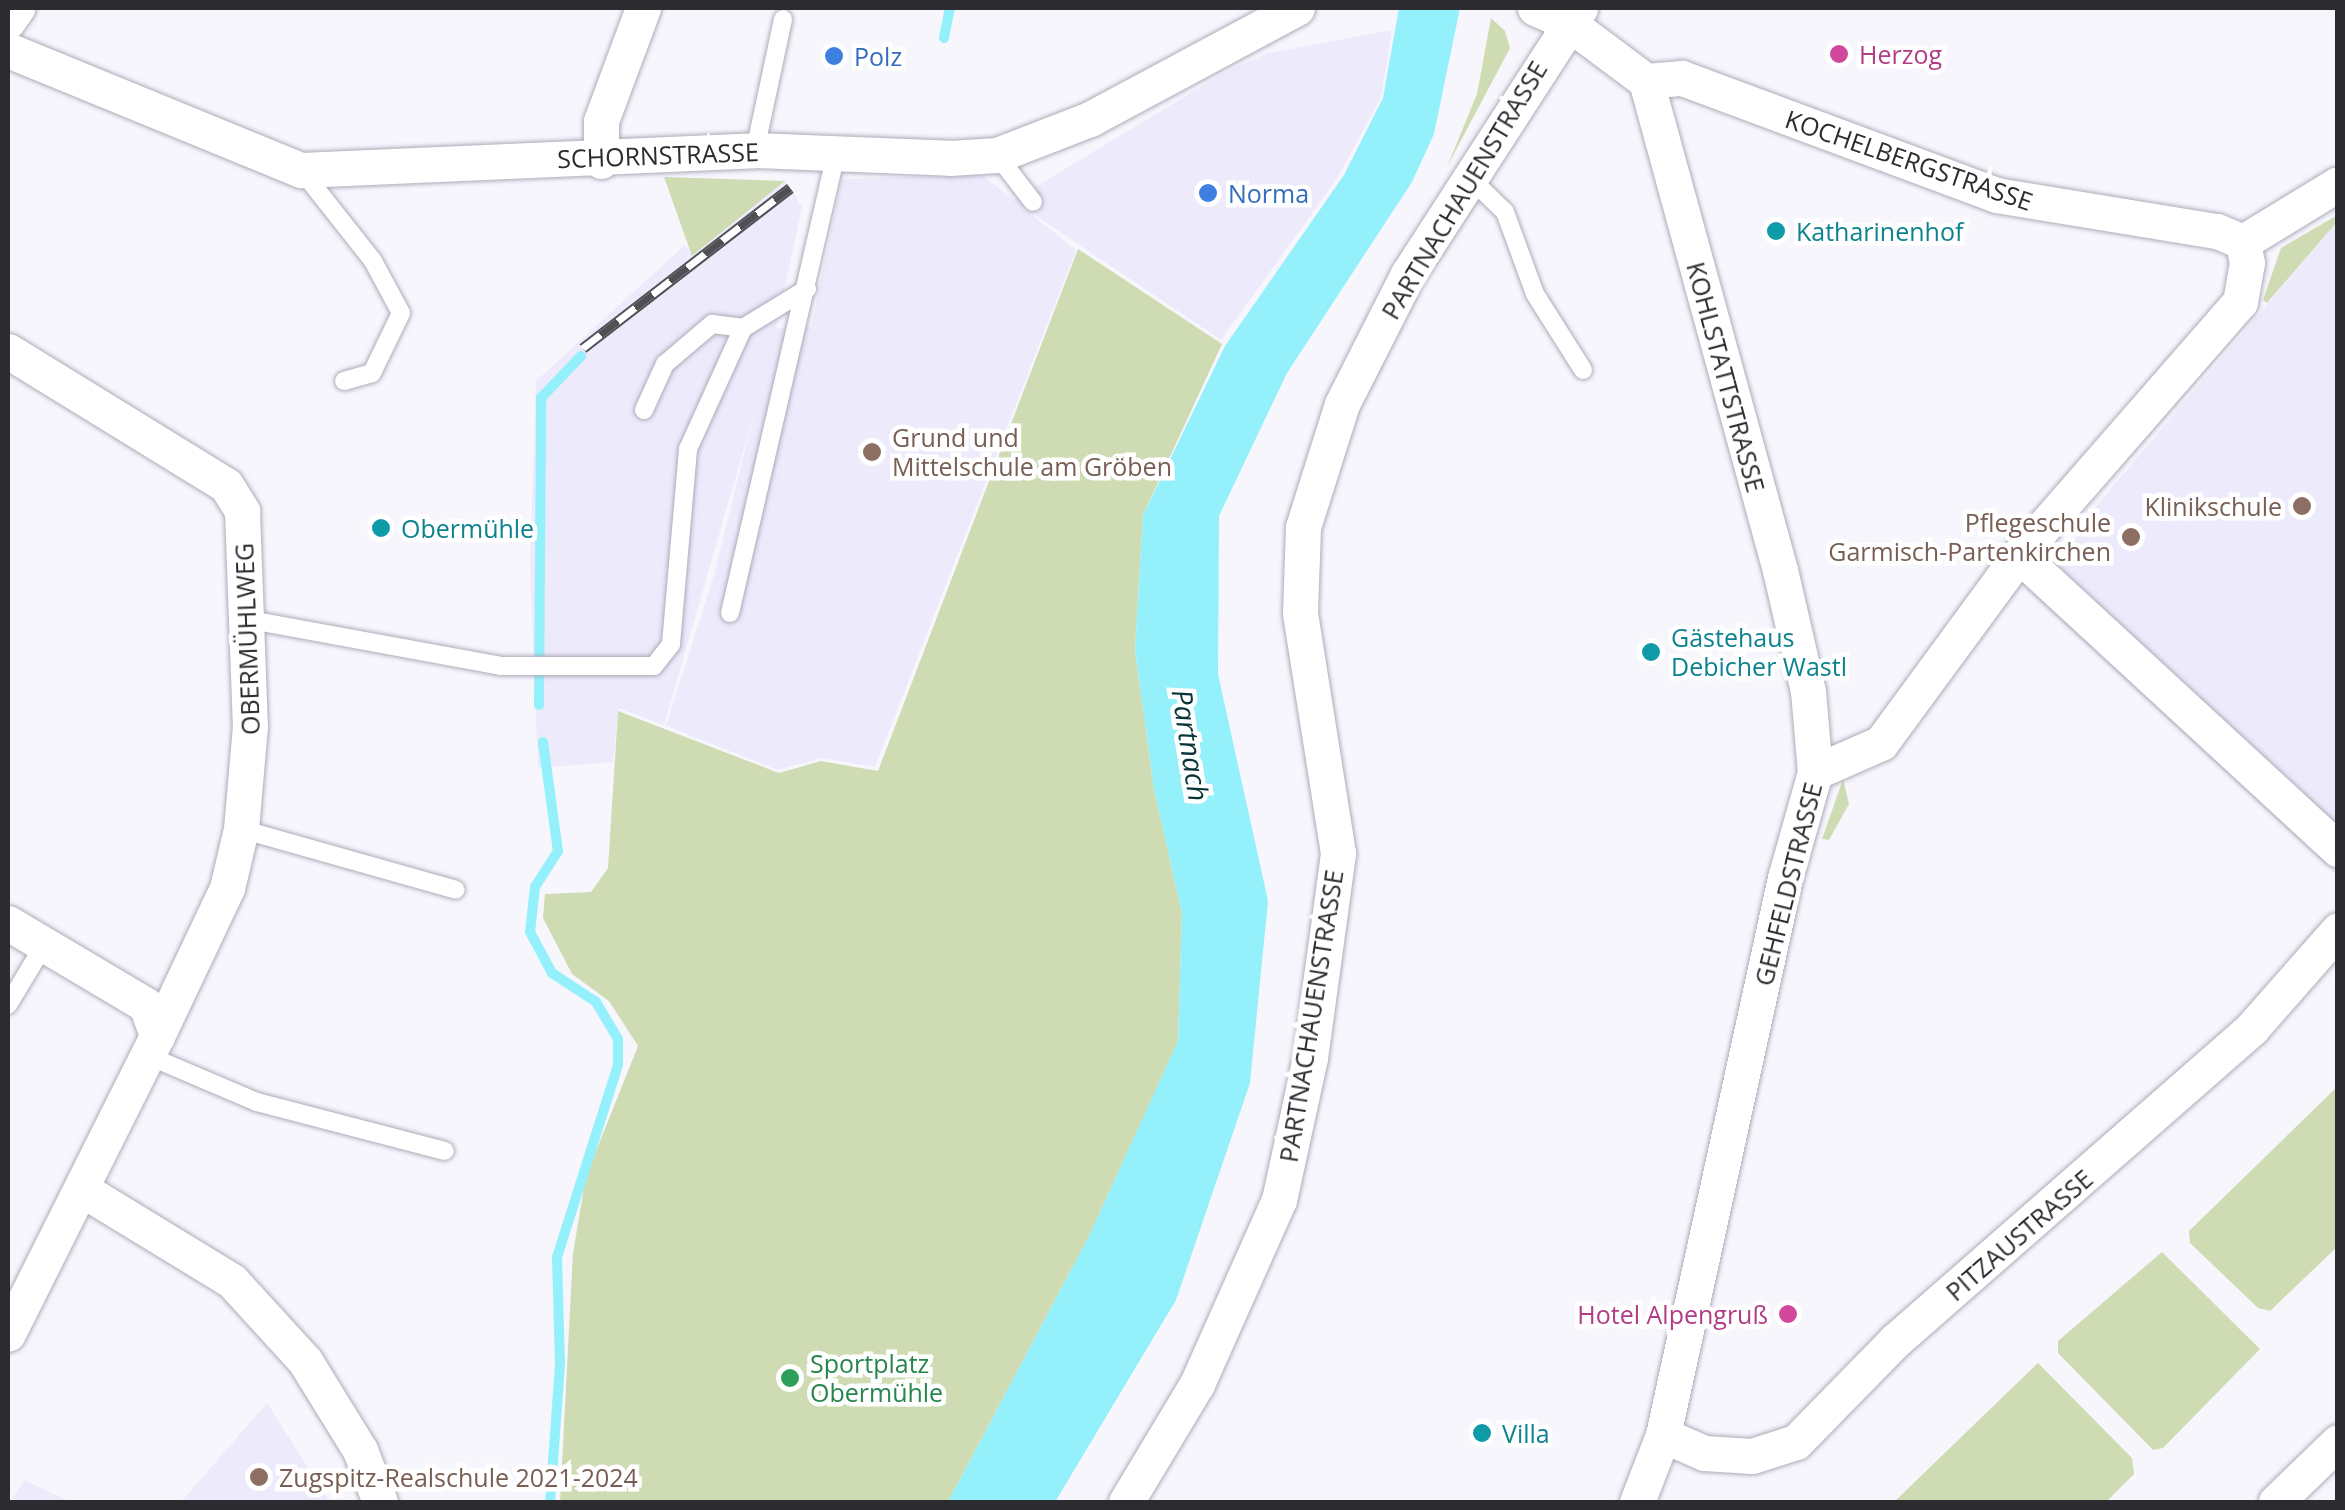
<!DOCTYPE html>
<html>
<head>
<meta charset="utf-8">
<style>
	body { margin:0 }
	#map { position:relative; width:2345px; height:1510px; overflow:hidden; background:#f7f6fd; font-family:"Open Sans",sans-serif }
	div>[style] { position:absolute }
	.built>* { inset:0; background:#edeafc }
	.green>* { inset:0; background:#cfdcb3 }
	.water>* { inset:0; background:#94f0fb }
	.stream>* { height:10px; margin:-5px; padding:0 5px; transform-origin:5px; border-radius:5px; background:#94f0fb }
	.roads { filter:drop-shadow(0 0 2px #adabb9) drop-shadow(0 0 2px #adabb9) }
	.lane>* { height:18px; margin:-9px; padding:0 9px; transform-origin:9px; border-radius:9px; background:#fff }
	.street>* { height:35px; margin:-17.5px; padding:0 17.5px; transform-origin:17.5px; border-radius:17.5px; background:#fff }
	.rail>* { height:11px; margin-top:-5.5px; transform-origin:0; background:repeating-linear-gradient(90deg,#fff 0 22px,#504f54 0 44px); box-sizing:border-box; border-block:2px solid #504f54 }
	.dots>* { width:28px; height:28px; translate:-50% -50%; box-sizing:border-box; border:5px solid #fff; border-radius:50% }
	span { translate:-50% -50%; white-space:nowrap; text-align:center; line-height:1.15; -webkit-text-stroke:9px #fff; paint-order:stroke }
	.hotel-label { font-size:25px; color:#b23c85 }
	.left { translate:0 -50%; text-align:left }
	.right { translate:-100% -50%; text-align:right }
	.shop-label { font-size:25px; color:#366cbe }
	.street-label { font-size:25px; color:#2c2b30 }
	.culture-label { font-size:25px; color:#0d838f }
	.education-label { font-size:25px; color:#785e54 }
	.leisure-label { font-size:25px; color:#27864d }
	.water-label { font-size:28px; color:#063439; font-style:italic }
	.frame { position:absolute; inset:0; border:10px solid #2c2b30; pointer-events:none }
</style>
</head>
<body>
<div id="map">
	<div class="built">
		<div style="clip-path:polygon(1392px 30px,1381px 97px,1338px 177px,1221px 340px,1020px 205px,1076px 250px,875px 767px,822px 758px,778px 770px,666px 726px,714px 575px,755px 410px,664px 725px,618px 708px,613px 762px,538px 768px,530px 568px,536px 381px,685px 245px,693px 256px,785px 181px,802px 207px,776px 328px,811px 327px,842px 179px,982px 175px,1014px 200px,1227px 71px,1268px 53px)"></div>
		<div style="clip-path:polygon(2337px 222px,2337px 875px,2026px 589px)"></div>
		<div style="clip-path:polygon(267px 1403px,330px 1502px,181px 1502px)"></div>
		<div style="clip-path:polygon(24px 1480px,71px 1502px,10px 1502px)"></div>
	</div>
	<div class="green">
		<div style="clip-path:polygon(1491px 18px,1505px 31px,1510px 48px,1447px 167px,1477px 94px)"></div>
		<div style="clip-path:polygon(664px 177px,785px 181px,692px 256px)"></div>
		<div style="clip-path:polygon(2334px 217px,2337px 222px,2267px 303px,2263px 300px,2281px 248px)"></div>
		<div style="clip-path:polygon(1078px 249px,1222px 344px,1143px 515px,1135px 650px,1154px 789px,1182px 913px,1178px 1042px,1089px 1236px,948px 1502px,560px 1502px,573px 1253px,586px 1176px,638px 1046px,609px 1001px,572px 974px,543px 918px,545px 894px,591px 892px,608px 868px,618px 711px,779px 773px,821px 761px,878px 771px)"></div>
		<div style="clip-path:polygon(1843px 779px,1849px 804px,1829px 840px,1822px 839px)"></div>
		<div style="clip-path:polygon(2337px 1087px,2337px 1247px,2270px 1311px,2258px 1308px,2190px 1243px,2189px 1231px)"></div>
		<div style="clip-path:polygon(2162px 1252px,2260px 1349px,2163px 1448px,2153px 1450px,2058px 1353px,2058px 1341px)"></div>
		<div style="clip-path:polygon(2038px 1363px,2132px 1458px,2134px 1474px,2106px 1502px,1894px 1502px)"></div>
	</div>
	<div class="water">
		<div style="clip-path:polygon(1399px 8px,1460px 8px,1434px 134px,1412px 182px,1287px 373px,1219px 516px,1218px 674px,1268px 901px,1250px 1083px,1176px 1300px,1055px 1502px,948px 1502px,1089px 1236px,1178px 1041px,1182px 913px,1154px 789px,1135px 650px,1143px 515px,1225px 346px,1344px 175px,1383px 98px)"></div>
	</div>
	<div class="stream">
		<div style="left:944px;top:38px;width:31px;rotate:-79deg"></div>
		<div style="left:539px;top:705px;width:307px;rotate:-89.6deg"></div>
		<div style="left:541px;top:398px;width:58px;rotate:-46.4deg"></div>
		<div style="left:543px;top:742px;width:110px;rotate:82.2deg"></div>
		<div style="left:558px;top:851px;width:43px;rotate:122.6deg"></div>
		<div style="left:535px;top:887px;width:45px;rotate:96.3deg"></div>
		<div style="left:530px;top:932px;width:47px;rotate:61.8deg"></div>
		<div style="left:552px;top:973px;width:53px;rotate:33.4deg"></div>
		<div style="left:596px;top:1002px;width:43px;rotate:59.3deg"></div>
		<div style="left:618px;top:1039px;width:26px;rotate:90deg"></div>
		<div style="left:618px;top:1065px;width:201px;rotate:107.6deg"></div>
		<div style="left:557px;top:1257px;width:107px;rotate:88.4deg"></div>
		<div style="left:560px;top:1364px;width:138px;rotate:94.1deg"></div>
	</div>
	<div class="roads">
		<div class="lane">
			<div style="left:755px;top:150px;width:134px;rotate:-77.9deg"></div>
			<div style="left:997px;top:155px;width:59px;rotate:52.5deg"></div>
			<div style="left:302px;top:171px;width:115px;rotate:51.7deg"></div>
			<div style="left:373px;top:261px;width:59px;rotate:61.7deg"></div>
			<div style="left:401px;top:313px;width:67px;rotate:115.8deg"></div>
			<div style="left:372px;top:373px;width:29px;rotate:164deg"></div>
			<div style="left:1469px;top:177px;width:50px;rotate:44.2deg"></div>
			<div style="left:1505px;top:212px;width:87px;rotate:69.9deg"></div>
			<div style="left:1535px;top:294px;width:90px;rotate:57.7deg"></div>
			<div style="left:644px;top:410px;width:51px;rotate:-65.5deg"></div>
			<div style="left:665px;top:364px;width:62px;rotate:-40.4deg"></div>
			<div style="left:712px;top:324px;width:31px;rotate:7deg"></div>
			<div style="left:743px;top:328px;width:75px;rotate:-31.4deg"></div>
			<div style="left:730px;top:613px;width:472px;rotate:-77deg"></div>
			<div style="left:245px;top:619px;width:260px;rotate:10.4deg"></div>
			<div style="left:501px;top:666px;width:153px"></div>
			<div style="left:654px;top:666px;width:28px;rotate:-52deg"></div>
			<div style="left:671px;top:644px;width:196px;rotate:-85deg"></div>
			<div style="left:688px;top:449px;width:133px;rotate:-65.6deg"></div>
			<div style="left:241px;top:829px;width:223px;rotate:15.8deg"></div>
			<div style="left:8px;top:1005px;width:70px;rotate:-59deg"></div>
			<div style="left:149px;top:1056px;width:117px;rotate:23.1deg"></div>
			<div style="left:257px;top:1102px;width:194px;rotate:14.6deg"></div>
		</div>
		<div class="street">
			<div style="left:1535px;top:8px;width:35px;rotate:24deg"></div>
			<div style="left:1567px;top:22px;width:99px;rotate:36.8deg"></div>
			<div style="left:1646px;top:81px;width:507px;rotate:74.68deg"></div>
			<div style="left:1780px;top:570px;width:124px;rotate:77deg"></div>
			<div style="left:1808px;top:691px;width:81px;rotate:85.1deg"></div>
			<div style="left:8px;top:21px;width:16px;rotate:-55deg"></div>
			<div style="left:8px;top:50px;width:317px;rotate:22.3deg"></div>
			<div style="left:301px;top:170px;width:454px;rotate:-2.5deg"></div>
			<div style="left:755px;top:150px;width:195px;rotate:2.3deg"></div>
			<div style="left:950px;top:158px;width:47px;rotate:-3.7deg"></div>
			<div style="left:997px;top:155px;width:100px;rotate:-21.2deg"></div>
			<div style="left:1090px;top:119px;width:235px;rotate:-28.2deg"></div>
			<div style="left:1646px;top:81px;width:36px;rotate:-5deg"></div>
			<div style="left:1682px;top:78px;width:335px;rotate:20.4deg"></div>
			<div style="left:1996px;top:195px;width:224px;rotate:9.3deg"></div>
			<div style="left:2217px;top:231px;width:28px;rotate:23deg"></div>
			<div style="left:601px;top:161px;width:40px;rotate:-90deg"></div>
			<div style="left:601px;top:121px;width:121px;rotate:-69.6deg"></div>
			<div style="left:2243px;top:242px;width:111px;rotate:-31.4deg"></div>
			<div style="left:8px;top:351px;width:256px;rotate:31.6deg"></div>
			<div style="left:226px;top:485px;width:31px;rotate:58deg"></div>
			<div style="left:242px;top:511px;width:215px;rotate:87.9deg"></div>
			<div style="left:250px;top:726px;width:103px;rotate:95deg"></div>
			<div style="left:241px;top:829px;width:61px;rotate:103.3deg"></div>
			<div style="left:227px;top:888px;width:164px;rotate:115.3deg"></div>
			<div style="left:2019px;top:555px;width:434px;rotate:42.7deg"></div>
			<div style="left:8px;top:923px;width:161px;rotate:30.7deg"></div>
			<div style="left:146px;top:1005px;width:33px;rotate:70deg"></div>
			<div style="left:157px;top:1036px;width:333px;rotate:116.6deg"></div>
			<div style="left:83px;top:1190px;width:175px;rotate:31.4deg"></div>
			<div style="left:232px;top:1281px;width:108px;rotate:47.6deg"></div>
			<div style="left:305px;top:1361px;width:105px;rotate:58.3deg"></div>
			<div style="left:360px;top:1450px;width:56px;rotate:69deg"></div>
			<div style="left:1663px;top:1435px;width:45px;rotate:23.7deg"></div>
			<div style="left:1704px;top:1453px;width:48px;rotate:3.6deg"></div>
			<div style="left:1752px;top:1456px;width:46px;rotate:-17.7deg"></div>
			<div style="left:1796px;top:1442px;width:143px;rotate:-45.6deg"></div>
			<div style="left:1896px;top:1340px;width:473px;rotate:-41.2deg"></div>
			<div style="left:2252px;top:1028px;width:130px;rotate:-48.7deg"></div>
			<div style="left:1126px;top:1502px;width:138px;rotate:-59deg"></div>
			<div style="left:1197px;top:1384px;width:201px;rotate:-66deg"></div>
			<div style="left:1279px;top:1200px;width:145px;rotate:-77.7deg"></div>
			<div style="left:1310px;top:1058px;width:207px;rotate:-82.2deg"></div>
			<div style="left:1338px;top:853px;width:243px;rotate:-99deg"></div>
			<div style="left:1300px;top:613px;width:86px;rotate:-88deg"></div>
			<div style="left:1303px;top:527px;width:129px;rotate:-72.4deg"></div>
			<div style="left:1342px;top:404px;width:146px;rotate:-63.1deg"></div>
			<div style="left:1408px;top:274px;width:317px;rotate:-57.1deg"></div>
			<div style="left:1637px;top:1502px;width:72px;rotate:-68.8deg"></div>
			<div style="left:1663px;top:1435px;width:570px;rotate:-77.65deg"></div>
			<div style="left:1785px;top:878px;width:110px;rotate:-74.2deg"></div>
			<div style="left:1815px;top:772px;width:72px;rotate:-23.7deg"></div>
			<div style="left:1881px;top:743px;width:233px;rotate:-53.7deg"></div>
			<div style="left:2019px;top:555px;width:336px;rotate:-48.9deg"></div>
			<div style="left:2240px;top:302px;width:40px;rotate:-80deg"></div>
			<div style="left:2247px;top:263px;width:21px;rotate:-101deg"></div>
			<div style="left:2276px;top:1502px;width:86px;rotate:-44.1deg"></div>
		</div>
	</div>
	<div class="rail">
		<div style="left:583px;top:348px;width:262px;rotate:-37.7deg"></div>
	</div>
	<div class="dots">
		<div style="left:1839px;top:54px;background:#d1479c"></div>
		<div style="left:834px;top:56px;background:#3f7fe0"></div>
		<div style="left:1208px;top:193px;background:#3f7fe0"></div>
		<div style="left:1776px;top:231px;background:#0f9aa8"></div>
		<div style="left:872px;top:452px;background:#8d6e63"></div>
		<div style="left:2302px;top:506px;background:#8d6e63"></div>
		<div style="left:381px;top:528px;background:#0f9aa8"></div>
		<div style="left:2131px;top:537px;background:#8d6e63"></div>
		<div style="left:1651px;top:652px;background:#0f9aa8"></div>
		<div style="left:1788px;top:1314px;background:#d1479c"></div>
		<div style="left:790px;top:1378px;background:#2e9e5b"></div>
		<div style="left:1482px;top:1433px;background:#0f9aa8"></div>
		<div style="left:259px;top:1477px;background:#8d6e63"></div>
	</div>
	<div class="hotel-label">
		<span class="left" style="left:1859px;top:54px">Herzog</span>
		<span class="right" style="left:1768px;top:1314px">Hotel Alpengruß</span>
	</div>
	<div class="shop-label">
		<span class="left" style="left:854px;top:56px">Polz</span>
		<span class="left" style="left:1228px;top:193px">Norma</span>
	</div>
	<div class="street-label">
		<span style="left:658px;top:155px;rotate:-2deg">SCHORNSTRASSE</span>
		<span style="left:1909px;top:160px;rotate:19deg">KOCHELBERGSTRASSE</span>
		<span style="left:1464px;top:190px;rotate:-59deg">PARTNACHAUENSTRASSE</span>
		<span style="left:1726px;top:377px;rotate:75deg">KOHLSTATTSTRASSE</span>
		<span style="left:247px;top:639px;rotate:-92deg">OBERMÜHLWEG</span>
		<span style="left:1788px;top:884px;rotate:-76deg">GEHFELDSTRASSE</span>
		<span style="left:1311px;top:1016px;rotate:-81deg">PARTNACHAUENSTRASSE</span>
		<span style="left:2019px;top:1235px;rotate:-41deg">PITZAUSTRASSE</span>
	</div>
	<div class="culture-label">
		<span class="left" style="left:1796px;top:231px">Katharinenhof</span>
		<span class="left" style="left:401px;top:528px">Obermühle</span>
		<span class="left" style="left:1671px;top:652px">Gästehaus<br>Debicher Wastl</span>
		<span class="left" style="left:1502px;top:1433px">Villa</span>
	</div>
	<div class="education-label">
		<span class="left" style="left:892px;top:452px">Grund und<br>Mittelschule am Gröben</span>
		<span class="right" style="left:2282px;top:506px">Klinikschule</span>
		<span class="right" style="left:2111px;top:537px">Pflegeschule<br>Garmisch-Partenkirchen</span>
		<span class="left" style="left:279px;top:1477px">Zugspitz-Realschule 2021-2024</span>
	</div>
	<div class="leisure-label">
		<span class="left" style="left:810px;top:1378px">Sportplatz<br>Obermühle</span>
	</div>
	<div class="water-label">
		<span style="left:1191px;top:745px;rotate:81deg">Partnach</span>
	</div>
	<div class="frame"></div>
</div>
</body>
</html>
